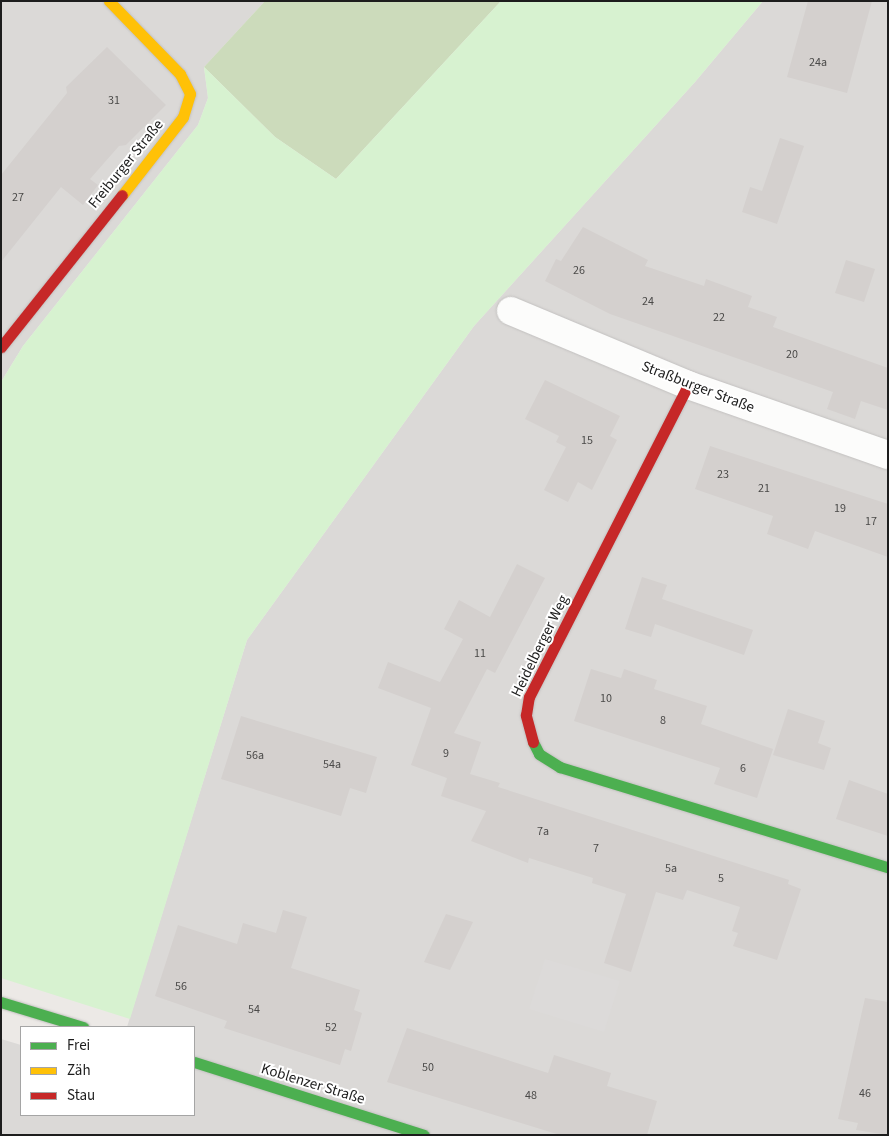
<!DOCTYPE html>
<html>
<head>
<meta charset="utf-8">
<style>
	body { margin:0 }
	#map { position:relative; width:889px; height:1136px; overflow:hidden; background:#ece9e6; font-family:"Source Sans 3",sans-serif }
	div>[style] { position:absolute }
	.residential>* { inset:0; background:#dbd9d7 }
	.forest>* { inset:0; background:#ccdbbb }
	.park>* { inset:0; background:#d7f2d0 }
	.parking>* { inset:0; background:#dcdad9 }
	.building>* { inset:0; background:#d4d0ce }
	.roads { filter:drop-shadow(0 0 1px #c3c1c0) drop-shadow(0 0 1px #c3c1c0) }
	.street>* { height:28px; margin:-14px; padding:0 14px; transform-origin:14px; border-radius:14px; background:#fcfcfb }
	.fast>* { height:11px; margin:-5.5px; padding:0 5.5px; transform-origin:5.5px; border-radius:5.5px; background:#4caf50 }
	.slow>* { height:11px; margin:-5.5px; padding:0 5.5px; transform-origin:5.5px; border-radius:5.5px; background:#ffc107 }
	.jam>* { height:11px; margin:-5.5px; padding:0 5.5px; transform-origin:5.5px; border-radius:5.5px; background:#c62828 }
	span { translate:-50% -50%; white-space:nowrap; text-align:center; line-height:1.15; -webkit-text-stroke:4px #fff; paint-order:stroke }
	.number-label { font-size:12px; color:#4b4a49 }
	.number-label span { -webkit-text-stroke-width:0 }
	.street-label { font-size:15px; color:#1d1d1d }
	.frame { position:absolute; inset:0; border:2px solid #1d1d1d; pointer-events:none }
	.legend { position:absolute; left:20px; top:1026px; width:175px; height:90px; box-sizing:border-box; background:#fff; border:1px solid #a5a5a5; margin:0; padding:6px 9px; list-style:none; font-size:15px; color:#1d1d1d }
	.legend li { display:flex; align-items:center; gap:10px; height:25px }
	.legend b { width:25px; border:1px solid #a5a5a5 }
</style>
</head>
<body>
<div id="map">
	<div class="residential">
		<div style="clip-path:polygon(1px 1px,265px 1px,204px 67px,208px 98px,198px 125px,23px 346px,1px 382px)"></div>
		<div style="clip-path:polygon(763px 1px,888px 1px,888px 1135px,1px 1135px,1px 1039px,21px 1045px,21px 1115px,194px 1115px,194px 1027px,127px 1027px,247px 640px,474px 326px,695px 82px)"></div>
	</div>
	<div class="forest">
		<div style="clip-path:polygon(265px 1px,501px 1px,336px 179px,275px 137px,204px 67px)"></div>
	</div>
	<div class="park">
		<div style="clip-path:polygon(501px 1px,763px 1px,695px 82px,474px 326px,247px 640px,130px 1019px,1px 978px,1px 382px,23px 346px,198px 125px,208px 98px,204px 67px,275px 137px,336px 179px)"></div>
	</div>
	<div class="parking">
		<div style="clip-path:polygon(545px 959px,620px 981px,604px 1032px,529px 1009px)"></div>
	</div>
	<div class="building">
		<div style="clip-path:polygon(808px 1px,872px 1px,847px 93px,787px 77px)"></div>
		<div style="clip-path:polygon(107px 47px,166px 105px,126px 145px,119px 146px,90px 179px,98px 185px,83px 205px,61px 187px,1px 262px,1px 175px,67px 93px,66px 87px)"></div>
		<div style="clip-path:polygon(780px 138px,804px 146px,777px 224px,742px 212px,750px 187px,762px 191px)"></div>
		<div style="clip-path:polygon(583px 227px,648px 260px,645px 266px,704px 286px,706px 279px,752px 296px,748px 307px,777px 317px,773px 327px,888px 368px,888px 410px,861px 401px,855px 419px,827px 409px,833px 392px,610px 314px,545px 281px,556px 259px,561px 261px)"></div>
		<div style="clip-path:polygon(846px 260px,875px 269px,864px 302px,835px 293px)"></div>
		<div style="clip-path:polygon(545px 380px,620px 416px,610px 436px,617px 440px,592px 490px,578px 482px,568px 502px,544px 490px,566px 447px,556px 442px,559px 436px,525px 419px)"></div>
		<div style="clip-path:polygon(710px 446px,888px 504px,888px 557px,815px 531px,808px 549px,767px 534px,773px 516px,695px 489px)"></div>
		<div style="clip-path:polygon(517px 564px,545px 578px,495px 673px,487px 669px,454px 733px,481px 742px,470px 774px,500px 783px,498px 787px,789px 880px,788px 884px,801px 889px,777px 960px,733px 946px,738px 933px,732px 931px,740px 907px,687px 890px,683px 900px,656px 892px,631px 972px,604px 963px,626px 894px,592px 883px,593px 878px,529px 858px,528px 863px,471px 841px,486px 811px,441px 796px,447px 778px,411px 765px,431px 708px,378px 688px,388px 662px,440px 682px,463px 639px,444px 629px,459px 600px,490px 617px)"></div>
		<div style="clip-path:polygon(642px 577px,667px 585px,662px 599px,753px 630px,744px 655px,655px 624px,651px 637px,625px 629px)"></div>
		<div style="clip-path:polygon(591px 669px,621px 678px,624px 669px,657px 680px,654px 689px,707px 706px,701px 724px,773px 749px,757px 798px,714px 784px,720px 768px,574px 721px)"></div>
		<div style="clip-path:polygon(788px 709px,825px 721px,818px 743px,831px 748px,824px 770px,773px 755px)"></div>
		<div style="clip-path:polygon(241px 716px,377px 757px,366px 793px,350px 788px,341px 816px,221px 779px)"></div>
		<div style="clip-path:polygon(849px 780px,888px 794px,888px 836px,836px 819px)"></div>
		<div style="clip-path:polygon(283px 910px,307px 917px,291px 968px,360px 990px,354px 1010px,362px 1013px,351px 1051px,345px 1049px,340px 1065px,224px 1028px,227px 1021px,155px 996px,178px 925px,237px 944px,243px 923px,276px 933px)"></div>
		<div style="clip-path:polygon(446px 914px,473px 922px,450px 970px,424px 962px)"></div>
		<div style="clip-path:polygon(865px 998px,888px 1002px,888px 1135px,856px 1130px,858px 1123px,838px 1119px)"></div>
		<div style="clip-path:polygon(407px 1028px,548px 1073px,554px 1055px,611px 1073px,607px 1086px,657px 1101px,647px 1135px,560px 1135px,387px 1082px)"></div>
	</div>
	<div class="roads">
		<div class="street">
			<div style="left:511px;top:311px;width:192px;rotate:22.7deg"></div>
			<div style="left:688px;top:385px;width:212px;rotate:19.3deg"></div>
		</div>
		<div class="fast">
			<div style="left:533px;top:742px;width:13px;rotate:63deg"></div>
			<div style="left:539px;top:754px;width:25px;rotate:32deg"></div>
			<div style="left:560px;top:767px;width:343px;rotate:17deg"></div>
			<div style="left:1px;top:1002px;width:86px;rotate:17deg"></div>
			<div style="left:194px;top:1062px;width:241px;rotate:17.6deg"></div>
		</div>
		<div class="slow">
			<div style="left:109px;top:1px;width:102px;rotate:45.8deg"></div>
			<div style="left:180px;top:74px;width:22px;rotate:63deg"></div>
			<div style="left:190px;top:94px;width:24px;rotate:107deg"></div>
			<div style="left:183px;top:117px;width:99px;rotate:128deg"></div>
		</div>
		<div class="jam">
			<div style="left:1px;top:347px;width:194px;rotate:-51.5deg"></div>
			<div style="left:533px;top:742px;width:28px;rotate:-105deg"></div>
			<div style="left:526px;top:715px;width:18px;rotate:-81deg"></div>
			<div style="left:529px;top:697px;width:350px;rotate:-63deg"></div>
		</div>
	</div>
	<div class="number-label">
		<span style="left:818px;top:63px">24a</span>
		<span style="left:114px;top:101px">31</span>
		<span style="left:18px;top:198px">27</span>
		<span style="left:579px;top:271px">26</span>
		<span style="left:648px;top:302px">24</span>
		<span style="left:719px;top:318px">22</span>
		<span style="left:792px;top:355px">20</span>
		<span style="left:587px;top:441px">15</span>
		<span style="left:723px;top:475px">23</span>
		<span style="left:764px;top:489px">21</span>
		<span style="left:840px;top:509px">19</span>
		<span style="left:871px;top:522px">17</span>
		<span style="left:480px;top:654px">11</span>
		<span style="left:606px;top:699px">10</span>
		<span style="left:663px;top:721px">8</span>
		<span style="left:446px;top:754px">9</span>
		<span style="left:255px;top:756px">56a</span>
		<span style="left:332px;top:765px">54a</span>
		<span style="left:743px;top:769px">6</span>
		<span style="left:543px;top:832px">7a</span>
		<span style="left:596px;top:849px">7</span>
		<span style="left:671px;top:869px">5a</span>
		<span style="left:721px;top:879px">5</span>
		<span style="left:181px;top:987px">56</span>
		<span style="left:254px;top:1010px">54</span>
		<span style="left:331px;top:1028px">52</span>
		<span style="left:428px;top:1068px">50</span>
		<span style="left:865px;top:1094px">46</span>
		<span style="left:531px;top:1096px">48</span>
	</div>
	<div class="street-label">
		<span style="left:126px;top:164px;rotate:-51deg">Freiburger Straße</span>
		<span style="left:698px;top:387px;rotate:21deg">Straßburger Straße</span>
		<span style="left:540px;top:646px;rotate:-64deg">Heidelberger Weg</span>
		<span style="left:313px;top:1084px;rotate:17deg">Koblenzer Straße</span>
	</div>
	<div class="frame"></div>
	<ul class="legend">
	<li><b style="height:6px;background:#4caf50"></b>Frei</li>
	<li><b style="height:6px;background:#ffc107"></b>Zäh</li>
	<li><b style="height:6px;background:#c62828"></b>Stau</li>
	</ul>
</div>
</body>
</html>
